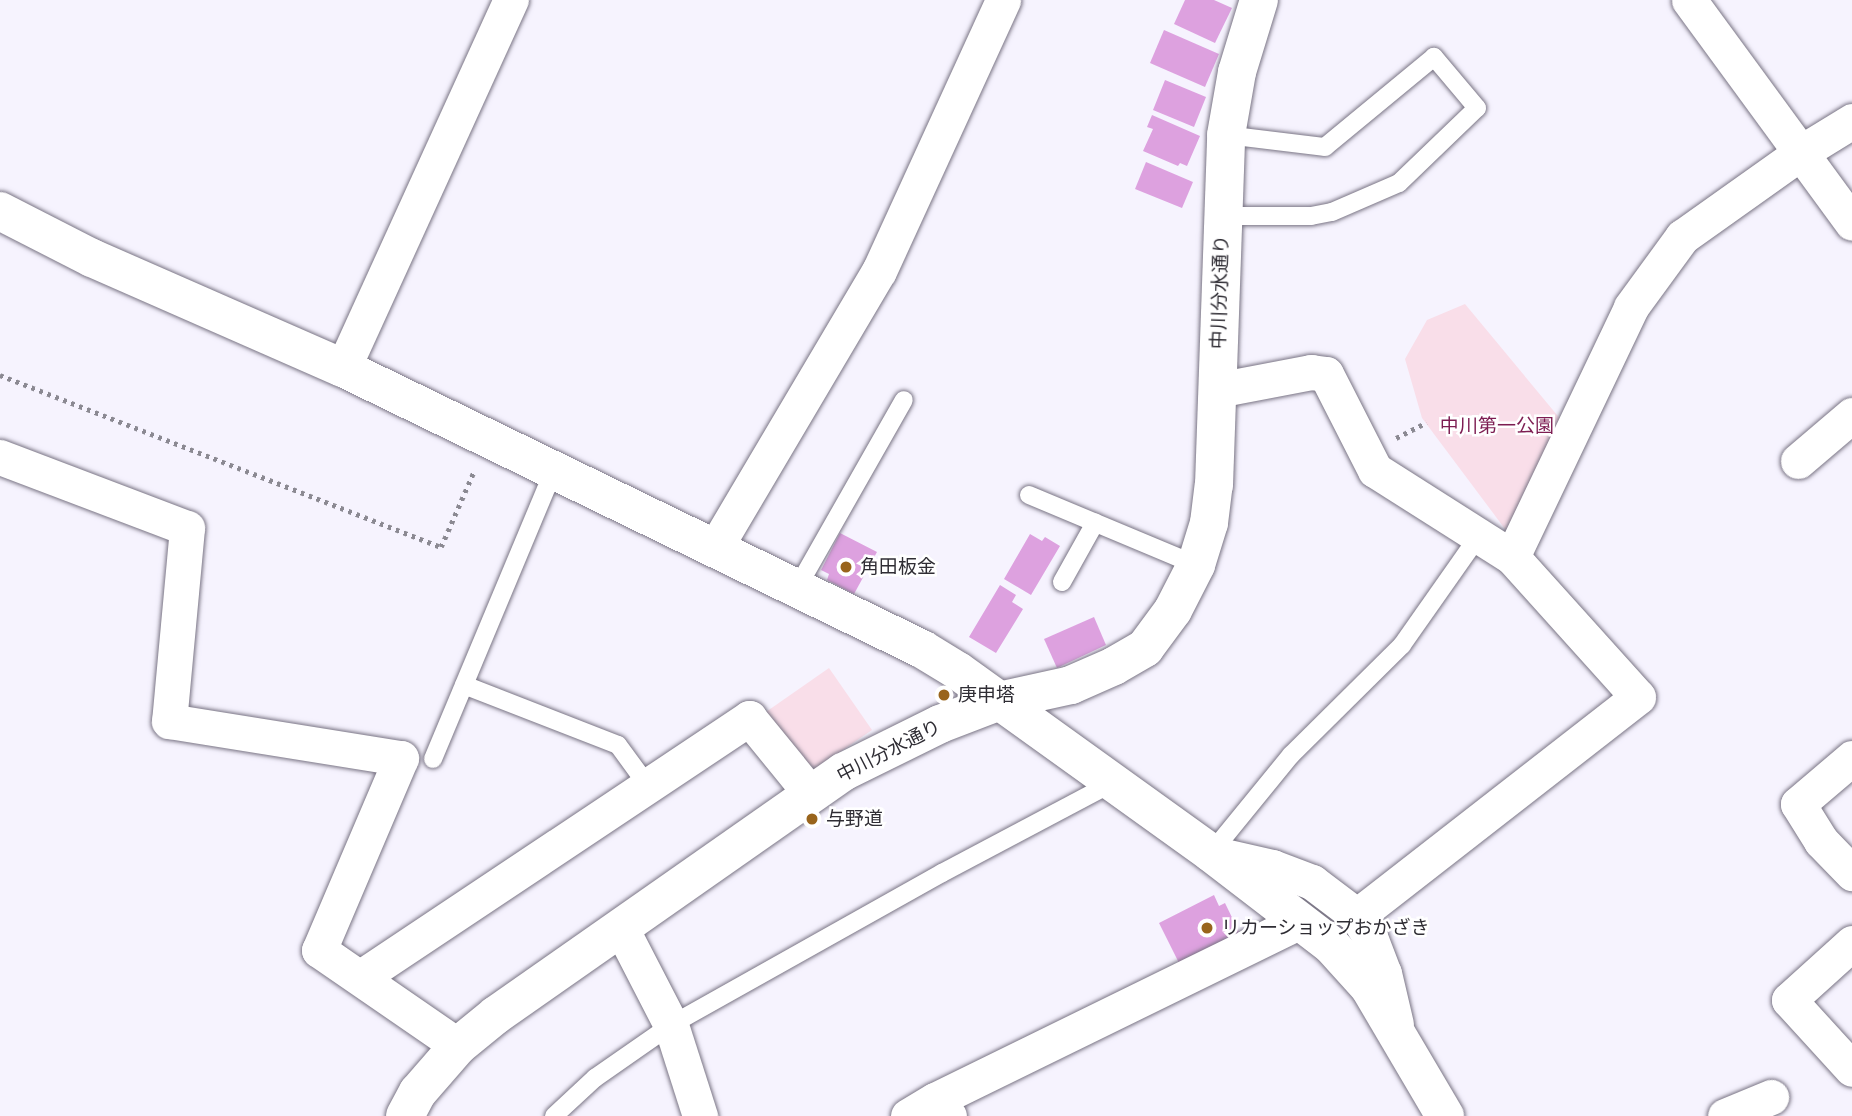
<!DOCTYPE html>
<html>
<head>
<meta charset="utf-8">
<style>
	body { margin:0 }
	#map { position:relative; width:1852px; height:1116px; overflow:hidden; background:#f6f3fe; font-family:Rubik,"Noto Sans JP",sans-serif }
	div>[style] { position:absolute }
	.green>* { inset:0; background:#f9dee9 }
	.building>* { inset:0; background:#dda1df }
	.path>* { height:4.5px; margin-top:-2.25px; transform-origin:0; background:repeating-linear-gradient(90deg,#8b8992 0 3.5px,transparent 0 8.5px) }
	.roads { filter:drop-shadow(0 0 2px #797484) drop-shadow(0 0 2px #797484) }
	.lane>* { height:18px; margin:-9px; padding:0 9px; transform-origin:9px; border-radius:9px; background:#fff }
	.street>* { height:35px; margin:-17.5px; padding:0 17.5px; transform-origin:17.5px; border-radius:17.5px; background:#fff }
	.secondary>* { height:38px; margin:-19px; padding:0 19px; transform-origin:19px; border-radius:19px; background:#fff }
	.dots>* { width:19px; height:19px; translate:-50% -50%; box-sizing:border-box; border:4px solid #fff; border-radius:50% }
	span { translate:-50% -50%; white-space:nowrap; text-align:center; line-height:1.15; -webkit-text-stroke:5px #fff; paint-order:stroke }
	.street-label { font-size:19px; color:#2f2d34 }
	.park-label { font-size:19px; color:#7d1d52 }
	.poi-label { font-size:19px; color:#2f2d34 }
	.left { translate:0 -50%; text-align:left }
</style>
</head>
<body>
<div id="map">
	<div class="green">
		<div style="clip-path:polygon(1465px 304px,1562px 421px,1508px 533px,1422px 418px,1405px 359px,1427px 320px)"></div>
		<div style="clip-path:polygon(829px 668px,872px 730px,808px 774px,763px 714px)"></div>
	</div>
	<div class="building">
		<div style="clip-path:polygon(1185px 0,1214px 0,1232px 8px,1215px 43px,1174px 24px)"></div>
		<div style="clip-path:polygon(1164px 30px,1219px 54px,1205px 87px,1150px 63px)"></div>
		<div style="clip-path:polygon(1165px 80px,1206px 97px,1194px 127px,1153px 110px)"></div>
		<div style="clip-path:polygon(1152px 115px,1200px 136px,1187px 166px,1180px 163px,1178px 166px,1143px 151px,1153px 129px,1147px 127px)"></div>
		<div style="clip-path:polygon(1146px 162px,1193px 182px,1182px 208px,1135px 189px)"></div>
		<div style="clip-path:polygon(840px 533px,877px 552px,854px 594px,827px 580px,829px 574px,821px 570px)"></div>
		<div style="clip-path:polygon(1030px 534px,1042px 541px,1045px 537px,1060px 546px,1031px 595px,1004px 579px)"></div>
		<div style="clip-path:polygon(1000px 585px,1016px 595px,1012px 602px,1023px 609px,996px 653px,969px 637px)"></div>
		<div style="clip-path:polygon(1094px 617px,1106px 645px,1057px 668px,1044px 639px)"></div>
		<div style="clip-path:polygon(1214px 895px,1219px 906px,1225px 903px,1240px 934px,1180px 965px,1159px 923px)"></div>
	</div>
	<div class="path">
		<div style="left:0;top:375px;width:473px;rotate:21.3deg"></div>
		<div style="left:441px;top:547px;width:83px;rotate:-66.5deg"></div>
		<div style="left:1396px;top:438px;width:34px;rotate:-27deg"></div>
	</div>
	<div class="roads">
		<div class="lane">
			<div style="left:1222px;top:216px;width:89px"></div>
			<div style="left:1311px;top:216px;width:21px;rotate:-11deg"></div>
			<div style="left:1332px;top:212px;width:73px;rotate:-23.4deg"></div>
			<div style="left:1399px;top:183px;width:108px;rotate:-43.9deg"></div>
			<div style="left:1477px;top:108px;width:67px;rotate:-130.1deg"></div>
			<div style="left:1434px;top:57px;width:141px;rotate:140.5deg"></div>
			<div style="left:1325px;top:147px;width:100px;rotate:-173.1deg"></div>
			<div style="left:1029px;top:495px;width:181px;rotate:22.7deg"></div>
			<div style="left:1062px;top:582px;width:68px;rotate:-60.8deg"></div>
			<div style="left:797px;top:588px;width:216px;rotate:-60.4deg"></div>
			<div style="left:464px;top:685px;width:165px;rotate:21.3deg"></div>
			<div style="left:618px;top:745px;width:51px;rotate:53.8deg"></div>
			<div style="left:433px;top:759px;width:313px;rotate:-67.3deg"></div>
			<div style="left:1211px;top:853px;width:127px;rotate:-50.8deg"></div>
			<div style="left:1291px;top:755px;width:156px;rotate:-44.7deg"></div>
			<div style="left:1402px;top:645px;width:132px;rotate:-54.9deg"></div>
			<div style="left:554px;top:1116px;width:56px;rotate:-42.8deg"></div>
			<div style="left:595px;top:1078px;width:93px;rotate:-34.9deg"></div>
			<div style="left:671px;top:1025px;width:311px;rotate:-29.3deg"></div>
			<div style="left:942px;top:873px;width:195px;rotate:-27.9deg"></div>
		</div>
		<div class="street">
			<div style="left:1689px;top:0;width:276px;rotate:53.8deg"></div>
			<div style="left:343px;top:368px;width:405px;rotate:-65.5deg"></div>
			<div style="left:1217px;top:390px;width:96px;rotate:-10.8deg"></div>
			<div style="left:1311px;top:372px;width:15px;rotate:8deg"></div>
			<div style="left:1326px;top:374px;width:108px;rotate:63deg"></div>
			<div style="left:1375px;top:470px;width:162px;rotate:32.4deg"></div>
			<div style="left:1512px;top:557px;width:188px;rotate:48deg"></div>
			<div style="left:1638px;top:697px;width:356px;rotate:142.1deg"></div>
			<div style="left:0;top:457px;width:200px;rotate:20.8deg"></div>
			<div style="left:187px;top:528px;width:194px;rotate:95.3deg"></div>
			<div style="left:169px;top:721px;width:235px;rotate:9.1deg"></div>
			<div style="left:401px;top:758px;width:209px;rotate:113.1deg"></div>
			<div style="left:319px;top:950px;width:169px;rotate:34.6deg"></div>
			<div style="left:1798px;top:461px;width:71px;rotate:-40.4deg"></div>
			<div style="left:715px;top:548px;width:322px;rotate:-59.4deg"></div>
			<div style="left:879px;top:271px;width:298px;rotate:-65.4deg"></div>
			<div style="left:1512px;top:557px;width:277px;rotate:-64.5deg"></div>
			<div style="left:1631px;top:307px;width:87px;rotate:-53.9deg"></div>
			<div style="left:1682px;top:237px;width:145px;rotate:-35.4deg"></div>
			<div style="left:1800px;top:153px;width:61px;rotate:-31.6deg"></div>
			<div style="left:1852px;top:758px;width:71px;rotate:139.6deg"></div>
			<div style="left:1798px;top:804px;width:44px;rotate:58.1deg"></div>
			<div style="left:1821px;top:841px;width:45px;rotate:45.9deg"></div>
			<div style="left:1211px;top:853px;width:63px;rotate:12.9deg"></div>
			<div style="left:1272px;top:867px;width:43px;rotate:20.6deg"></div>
			<div style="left:1312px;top:882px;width:56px;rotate:37.1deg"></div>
			<div style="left:1357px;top:916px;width:25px;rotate:58deg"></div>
			<div style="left:1370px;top:937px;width:39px;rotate:69deg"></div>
			<div style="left:1384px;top:973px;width:52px;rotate:76.8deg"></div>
			<div style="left:621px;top:928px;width:109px;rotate:62.7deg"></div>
			<div style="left:671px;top:1025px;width:96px;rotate:72.3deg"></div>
			<div style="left:1852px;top:943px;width:85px;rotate:137.9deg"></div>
			<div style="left:1789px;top:1000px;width:93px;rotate:47.6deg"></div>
			<div style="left:361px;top:977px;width:467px;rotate:-33.7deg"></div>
			<div style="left:749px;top:718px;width:98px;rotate:50.8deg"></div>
			<div style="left:908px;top:1116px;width:31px;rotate:-31deg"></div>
			<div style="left:949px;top:1116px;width:21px;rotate:-131deg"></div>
			<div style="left:935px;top:1100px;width:407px;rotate:-26.1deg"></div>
			<div style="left:1725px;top:1116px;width:50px;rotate:-22.4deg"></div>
		</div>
		<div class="secondary">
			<div style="left:0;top:211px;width:103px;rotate:27.1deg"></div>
			<div style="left:92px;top:258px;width:274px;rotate:23.7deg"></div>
			<div style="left:343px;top:368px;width:644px;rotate:25.89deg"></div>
			<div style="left:922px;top:649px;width:42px;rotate:31.4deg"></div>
			<div style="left:958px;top:671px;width:312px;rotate:35.7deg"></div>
			<div style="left:1211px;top:853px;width:151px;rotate:37.5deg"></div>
			<div style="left:1331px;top:945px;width:57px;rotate:47.9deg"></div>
			<div style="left:1369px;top:987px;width:150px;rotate:59.5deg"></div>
			<div style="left:405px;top:1116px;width:27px;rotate:-62deg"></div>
			<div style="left:418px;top:1092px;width:61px;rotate:-49deg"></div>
			<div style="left:458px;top:1046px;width:49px;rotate:-39.2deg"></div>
			<div style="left:496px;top:1015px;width:424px;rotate:-35deg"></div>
			<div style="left:843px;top:772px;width:108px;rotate:-26.3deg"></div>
			<div style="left:940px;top:724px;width:67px;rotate:-20.9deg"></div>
			<div style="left:1003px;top:700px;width:70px;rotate:-12.4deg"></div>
			<div style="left:1071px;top:685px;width:47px;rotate:-23.8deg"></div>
			<div style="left:1114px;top:666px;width:36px;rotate:-30deg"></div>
			<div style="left:1145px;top:648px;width:47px;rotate:-53.6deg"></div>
			<div style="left:1173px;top:610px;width:51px;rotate:-62.9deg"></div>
			<div style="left:1196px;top:565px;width:44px;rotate:-72.8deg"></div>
			<div style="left:1209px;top:523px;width:38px;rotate:-83deg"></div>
			<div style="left:1214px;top:485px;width:350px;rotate:-88deg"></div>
			<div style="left:1226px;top:135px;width:64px;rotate:-80.1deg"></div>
			<div style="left:1237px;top:72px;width:75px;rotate:-73deg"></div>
		</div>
	</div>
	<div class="dots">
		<div style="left:846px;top:567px;background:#99641c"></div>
		<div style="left:944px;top:695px;background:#99641c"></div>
		<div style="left:812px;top:819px;background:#99641c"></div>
		<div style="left:1207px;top:928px;background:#99641c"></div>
	</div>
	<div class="street-label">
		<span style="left:1220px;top:292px;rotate:-88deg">中川分水通り</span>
		<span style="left:889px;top:751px;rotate:-27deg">中川分水通り</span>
	</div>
	<div class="park-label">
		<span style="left:1497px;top:426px">中川第一公園</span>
	</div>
	<div class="poi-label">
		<span class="left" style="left:860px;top:567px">角田板金</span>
		<span class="left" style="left:958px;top:695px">庚申塔</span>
		<span class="left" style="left:826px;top:819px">与野道</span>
		<span class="left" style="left:1221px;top:928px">リカーショップおかざき</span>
	</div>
</div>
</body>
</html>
